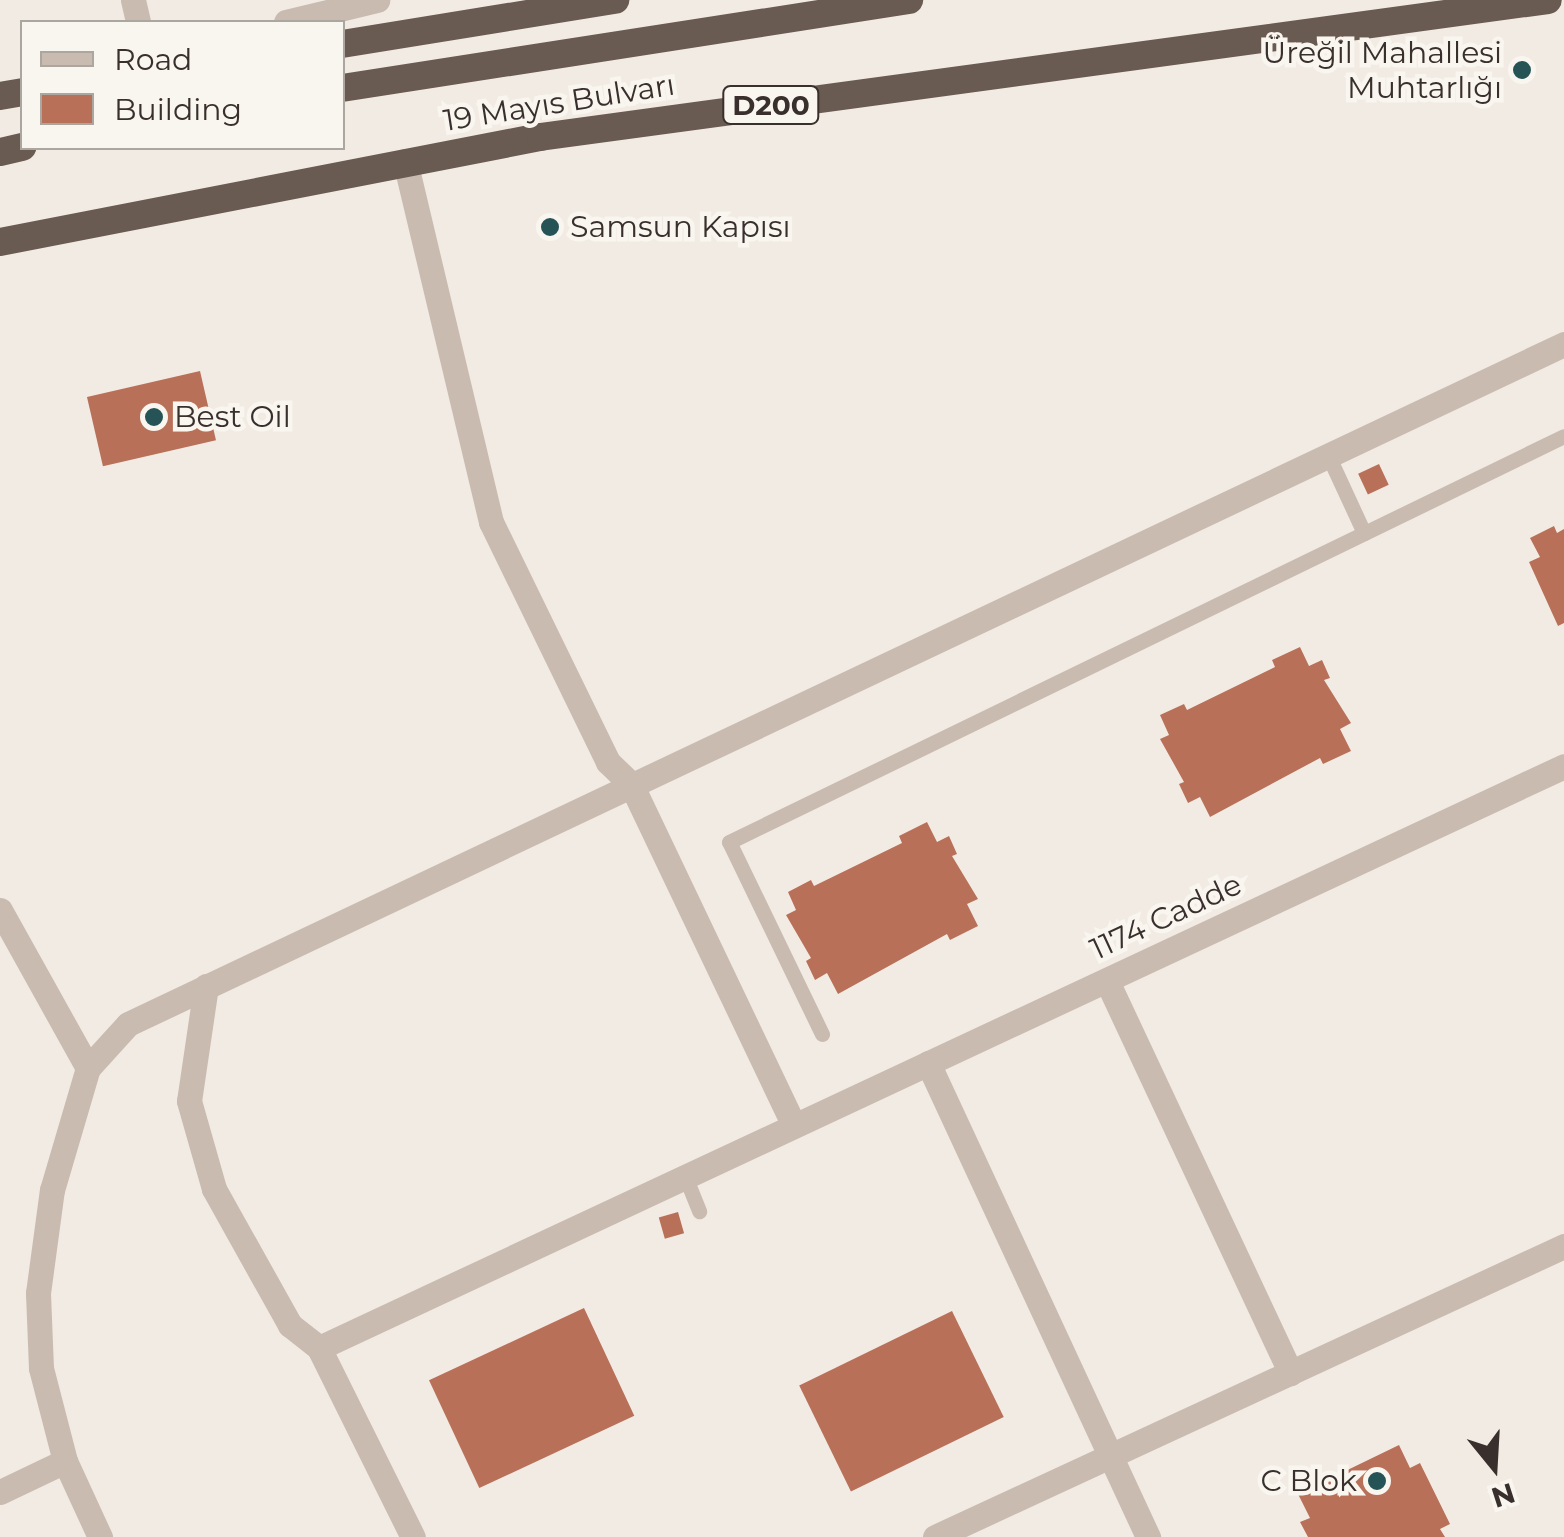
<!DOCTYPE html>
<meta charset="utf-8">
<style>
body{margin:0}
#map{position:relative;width:1564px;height:1537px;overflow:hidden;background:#f2ebe3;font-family:Montserrat,sans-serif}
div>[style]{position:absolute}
.building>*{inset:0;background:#b97059;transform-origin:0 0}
.service>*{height:15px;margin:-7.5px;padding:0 7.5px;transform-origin:7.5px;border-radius:7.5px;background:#c9bbb0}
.minor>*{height:25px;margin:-12.5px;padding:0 12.5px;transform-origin:12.5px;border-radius:12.5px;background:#c9bbb0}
.tertiary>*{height:25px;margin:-12.5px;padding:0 12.5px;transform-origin:12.5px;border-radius:12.5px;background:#c9bbb0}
.trunk>*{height:28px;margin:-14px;padding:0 14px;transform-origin:14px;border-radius:14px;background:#695a52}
.dots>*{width:28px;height:28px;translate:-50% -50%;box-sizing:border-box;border:5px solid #f9f5ef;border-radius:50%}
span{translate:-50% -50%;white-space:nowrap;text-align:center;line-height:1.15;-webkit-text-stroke:9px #f9f5ef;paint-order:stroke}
.shield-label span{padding:2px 8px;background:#f9f5ef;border:2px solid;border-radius:8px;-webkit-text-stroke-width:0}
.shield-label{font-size:28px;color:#39302d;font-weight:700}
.poi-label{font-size:30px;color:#39302d}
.right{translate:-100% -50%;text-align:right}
.left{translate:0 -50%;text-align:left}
.street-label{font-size:30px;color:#39302d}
.legend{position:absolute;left:20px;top:20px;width:325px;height:130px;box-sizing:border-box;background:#f9f5ef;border:2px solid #aca6a1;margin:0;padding:12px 18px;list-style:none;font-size:30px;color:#39302d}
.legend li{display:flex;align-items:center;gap:20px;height:50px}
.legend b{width:50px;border:2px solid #aca6a1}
.north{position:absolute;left:1444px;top:1417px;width:100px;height:100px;-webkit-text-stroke:8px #f9f5ef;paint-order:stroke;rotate:162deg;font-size:28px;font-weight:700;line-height:40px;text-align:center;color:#39302d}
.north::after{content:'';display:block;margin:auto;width:35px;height:45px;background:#39302d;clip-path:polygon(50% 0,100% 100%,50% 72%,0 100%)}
</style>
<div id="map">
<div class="building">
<div style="left:200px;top:371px;width:71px;height:116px;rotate:77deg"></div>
<div style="left:1379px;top:464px;width:23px;height:23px;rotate:65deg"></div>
<div style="clip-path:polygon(1554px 526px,1557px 533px,1564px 529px,1564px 623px,1558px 626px,1529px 562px,1540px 557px,1530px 538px)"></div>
<div style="clip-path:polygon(1300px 647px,1309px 666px,1322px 660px,1330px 678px,1324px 680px,1351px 723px,1340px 729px,1351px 751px,1323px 764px,1320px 758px,1210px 817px,1200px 797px,1188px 803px,1179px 784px,1184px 782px,1160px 739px,1169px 735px,1160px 715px,1184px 704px,1187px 710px,1275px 667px,1272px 660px)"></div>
<div style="clip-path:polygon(927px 822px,937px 842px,949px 836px,957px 854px,952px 856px,978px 899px,967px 904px,978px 926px,950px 940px,947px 934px,838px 994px,827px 973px,815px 980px,806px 961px,811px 958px,786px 915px,796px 910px,788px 892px,811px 880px,814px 886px,902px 843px,899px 836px)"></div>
<div style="left:678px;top:1212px;width:22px;height:20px;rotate:74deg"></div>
<div style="left:584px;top:1308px;width:119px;height:171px;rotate:65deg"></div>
<div style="left:952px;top:1311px;width:118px;height:170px;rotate:64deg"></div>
<div style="clip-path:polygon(1399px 1445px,1410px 1468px,1420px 1463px,1450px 1524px,1440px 1529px,1445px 1537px,1308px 1537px,1300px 1522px,1310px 1518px,1298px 1494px)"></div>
</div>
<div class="service">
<div style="left:1328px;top:455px;width:86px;rotate:65.2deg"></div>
<div style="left:822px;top:1034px;width:213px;rotate:-115.8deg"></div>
<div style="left:729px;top:842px;width:928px;rotate:-25.93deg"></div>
<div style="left:685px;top:1176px;width:38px;rotate:68deg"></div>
</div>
<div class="minor">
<div style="left:133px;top:0;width:23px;rotate:77deg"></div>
<div style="left:286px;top:22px;width:94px;rotate:-13.6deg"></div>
<div style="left:405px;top:161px;width:371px;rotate:76.6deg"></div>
<div style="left:491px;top:522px;width:267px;rotate:64deg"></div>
<div style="left:608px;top:762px;width:32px;rotate:44deg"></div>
<div style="left:631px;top:784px;width:378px;rotate:64.5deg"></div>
<div style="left:1107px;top:981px;width:433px;rotate:64.9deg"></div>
<div style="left:206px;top:986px;width:116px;rotate:98.4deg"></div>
<div style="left:189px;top:1101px;width:91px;rotate:74.1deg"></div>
<div style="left:214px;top:1189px;width:156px;rotate:60.8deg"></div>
<div style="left:290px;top:1325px;width:37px;rotate:38deg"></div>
<div style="left:319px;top:1348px;width:211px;rotate:63.6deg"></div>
<div style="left:928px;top:1063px;width:523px;rotate:65.1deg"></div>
<div style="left:319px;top:1348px;width:1374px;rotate:-25.05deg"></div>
<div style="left:65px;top:1461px;width:84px;rotate:65.3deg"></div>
<div style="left:0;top:1492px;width:72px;rotate:-25.5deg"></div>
<div style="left:65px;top:1461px;width:96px;rotate:-104.5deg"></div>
<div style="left:41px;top:1368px;width:75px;rotate:-92.3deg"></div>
<div style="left:38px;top:1293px;width:104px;rotate:-82.3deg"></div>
<div style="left:52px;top:1190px;width:127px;rotate:-73.6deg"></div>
<div style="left:88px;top:1068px;width:59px;rotate:-47.7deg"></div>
<div style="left:128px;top:1024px;width:1589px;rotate:-25.34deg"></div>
<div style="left:935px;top:1537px;width:693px;rotate:-24.83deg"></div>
</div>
<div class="tertiary">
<div style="left:0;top:910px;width:181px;rotate:60.9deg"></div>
</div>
<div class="trunk">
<div style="left:342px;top:44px;width:277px;rotate:-9.2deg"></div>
<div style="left:342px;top:88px;width:574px;rotate:-8.82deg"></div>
<div style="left:0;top:96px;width:22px;rotate:-10deg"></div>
<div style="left:0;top:152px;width:23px;rotate:-13deg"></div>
<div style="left:0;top:242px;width:550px;rotate:-11deg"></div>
<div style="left:540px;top:137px;width:1017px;rotate:-7.74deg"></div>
</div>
<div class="dots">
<div style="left:1522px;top:70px;background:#265356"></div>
<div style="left:550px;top:227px;background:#265356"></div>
<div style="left:154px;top:417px;background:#265356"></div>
<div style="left:1377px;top:1481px;background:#265356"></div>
</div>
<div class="shield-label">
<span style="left:771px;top:105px">D200</span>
</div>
<div class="poi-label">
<span class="right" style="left:1502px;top:70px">Üreğil Mahallesi<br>Muhtarlığı</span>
<span class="left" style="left:570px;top:227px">Samsun Kapısı</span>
<span class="left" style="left:174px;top:417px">Best Oil</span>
<span class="right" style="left:1357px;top:1481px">C Blok</span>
</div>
<div class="street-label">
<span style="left:559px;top:103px;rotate:-9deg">19 Mayıs Bulvarı</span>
<span style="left:1166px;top:917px;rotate:-25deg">1174 Cadde</span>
</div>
<ul class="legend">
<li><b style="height:12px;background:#c9bbb0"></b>Road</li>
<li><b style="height:28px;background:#b97059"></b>Building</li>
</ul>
<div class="north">N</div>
</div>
